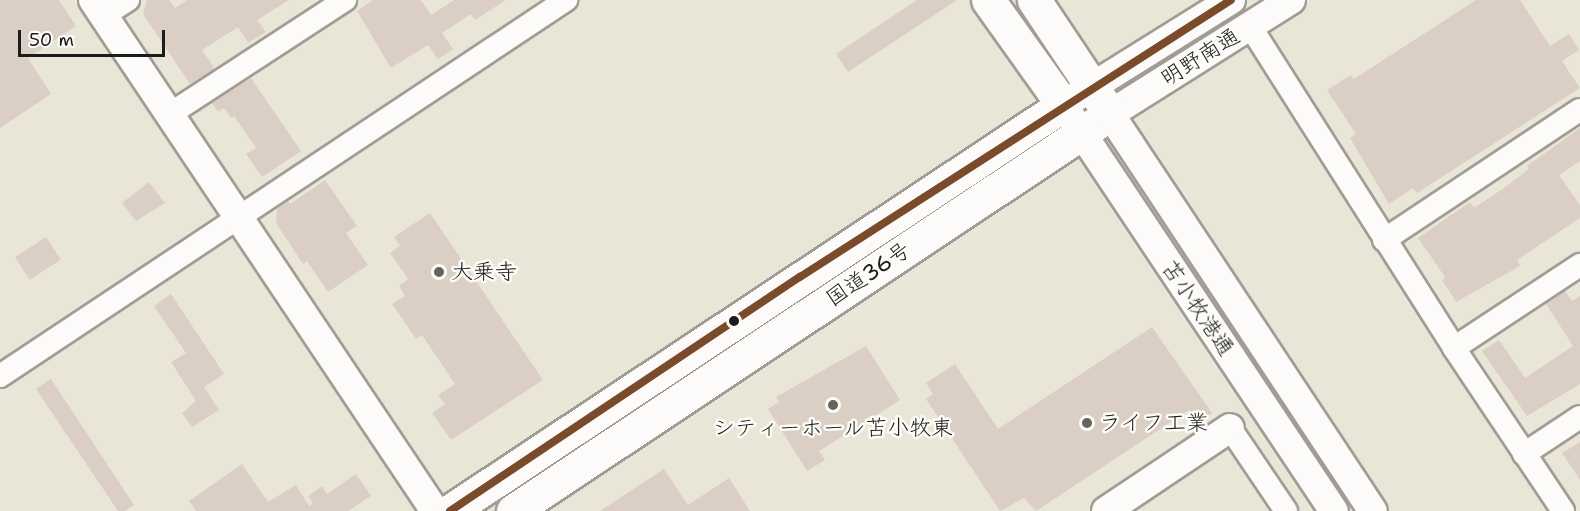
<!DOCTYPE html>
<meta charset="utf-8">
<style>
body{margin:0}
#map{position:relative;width:1580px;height:511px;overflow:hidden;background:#e9e6d8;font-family:"Shantell Sans","Klee One",sans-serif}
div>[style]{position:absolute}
.building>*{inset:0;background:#dbcfc5;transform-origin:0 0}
.roads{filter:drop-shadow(2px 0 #9f9d95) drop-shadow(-2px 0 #9f9d95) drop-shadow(0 2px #9f9d95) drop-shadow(0 -2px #9f9d95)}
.minor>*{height:22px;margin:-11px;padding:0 11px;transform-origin:11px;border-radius:11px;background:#fcfbf9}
.tertiary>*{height:28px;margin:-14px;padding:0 14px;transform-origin:14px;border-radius:14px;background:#fcfbf9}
.trunk>*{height:33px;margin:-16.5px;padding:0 16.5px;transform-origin:16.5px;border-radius:16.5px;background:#fcfbf9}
.bus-1>*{height:8px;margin:-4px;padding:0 4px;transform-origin:4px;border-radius:4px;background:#7a4b2a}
.dots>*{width:16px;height:16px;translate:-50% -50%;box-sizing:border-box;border:3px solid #fdfcf7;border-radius:50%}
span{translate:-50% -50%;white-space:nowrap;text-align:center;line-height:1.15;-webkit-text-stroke:5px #fdfcf7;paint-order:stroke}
.street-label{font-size:22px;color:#1c1c1c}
.poi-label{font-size:22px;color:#1c1c1c}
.left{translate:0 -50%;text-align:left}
.scale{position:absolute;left:18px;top:30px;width:147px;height:27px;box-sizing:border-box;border:3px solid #1c1c1c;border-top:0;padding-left:8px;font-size:18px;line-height:21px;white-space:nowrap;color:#1c1c1c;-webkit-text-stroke:4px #fdfcf7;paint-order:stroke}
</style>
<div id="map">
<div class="building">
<div style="clip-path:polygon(0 0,59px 0,76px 26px,28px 58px,51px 94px,0 128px)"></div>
<div style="clip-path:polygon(147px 0,169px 0,175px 8px,187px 0,289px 0,257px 20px,266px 32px,248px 43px,238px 27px,202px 50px,215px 69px,190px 84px,143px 14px)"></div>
<div style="clip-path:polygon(373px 0,421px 0,431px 15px,454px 0,506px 0,475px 20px,471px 14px,442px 33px,453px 49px,438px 59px,428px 45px,391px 68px,357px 11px)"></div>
<div style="clip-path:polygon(917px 0,957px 0,848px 72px,836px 54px)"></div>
<div style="clip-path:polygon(1476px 0,1520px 0,1550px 46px,1569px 34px,1579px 50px,1562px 61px,1580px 88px,1417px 193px,1413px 188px,1389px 204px,1350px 138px,1356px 134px,1327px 90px,1351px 75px,1354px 79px)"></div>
<div style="clip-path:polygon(251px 78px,301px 151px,262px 177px,246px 154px,256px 148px,234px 116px,231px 118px,224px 108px,218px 112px,212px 103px)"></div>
<div style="clip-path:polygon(1580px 128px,1580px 161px,1559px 175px,1580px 205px,1580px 218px,1517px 260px,1520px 266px,1456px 302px,1442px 280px,1445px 277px,1418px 238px,1470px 202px,1474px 208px,1504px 188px,1529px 169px,1527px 166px)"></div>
<div style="clip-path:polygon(325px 180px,357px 226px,346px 233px,368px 265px,328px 292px,307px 261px,303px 264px,276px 223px,277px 209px,288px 201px,290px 204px)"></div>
<div style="clip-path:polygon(149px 182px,165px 203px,136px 221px,122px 203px)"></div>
<div style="clip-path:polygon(430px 213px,543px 380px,451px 440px,432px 413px,445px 404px,438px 395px,455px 384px,422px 335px,416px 339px,392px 304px,405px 296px,399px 286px,408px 279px,390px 253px,400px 246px,394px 237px)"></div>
<div style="left:46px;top:237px;width:27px;height:37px;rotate:57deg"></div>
<div style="clip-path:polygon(1565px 291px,1572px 301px,1580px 296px,1580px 384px,1527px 416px,1482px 351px,1499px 340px,1525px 378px,1573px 346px,1546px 304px)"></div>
<div style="clip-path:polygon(171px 294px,224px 374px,204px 387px,219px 410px,192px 427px,182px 413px,196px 401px,171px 362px,186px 353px,154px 306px)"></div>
<div style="clip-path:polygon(1152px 327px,1212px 413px,1198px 423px,1189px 410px,1036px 511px,1024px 498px,1000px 511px,926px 399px,933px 394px,926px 383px,955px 364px,998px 429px)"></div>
<div style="clip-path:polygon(866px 346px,900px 400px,819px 451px,825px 460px,807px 471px,768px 409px,779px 402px,776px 397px)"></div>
<div style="clip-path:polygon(51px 379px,134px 505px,125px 511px,118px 511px,36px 389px)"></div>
<div style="clip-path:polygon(1580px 442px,1580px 480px,1562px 453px)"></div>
<div style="clip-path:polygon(242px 464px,268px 502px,296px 485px,309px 506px,313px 503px,308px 496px,322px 486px,327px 494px,356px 474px,371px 496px,348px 511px,196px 511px,189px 501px)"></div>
<div style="clip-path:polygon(664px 469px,688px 505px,729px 478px,750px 511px,600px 511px)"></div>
</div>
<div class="roads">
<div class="minor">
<div style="left:103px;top:16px;width:30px;rotate:-33deg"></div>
<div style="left:1250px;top:26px;width:381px;rotate:57.6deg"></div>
<div style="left:1454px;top:348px;width:196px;rotate:56.2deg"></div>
<div style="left:170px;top:114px;width:209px;rotate:-33.1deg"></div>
<div style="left:1384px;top:240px;width:235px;rotate:-33.6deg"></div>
<div style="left:1454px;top:348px;width:151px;rotate:-33.4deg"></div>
<div style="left:0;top:376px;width:680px;rotate:-33.6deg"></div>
<div style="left:1230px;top:428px;width:100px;rotate:56deg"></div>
<div style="left:1524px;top:454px;width:67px;rotate:-33.5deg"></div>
</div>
<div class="tertiary">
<div style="left:93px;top:0;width:615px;rotate:56.21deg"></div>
<div style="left:1231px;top:0;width:198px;rotate:148deg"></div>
<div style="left:1063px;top:105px;width:488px;rotate:56.3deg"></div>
<div style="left:1291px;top:0;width:214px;rotate:147.8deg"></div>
<div style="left:1110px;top:114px;width:476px;rotate:56.5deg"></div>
<div style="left:1106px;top:511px;width:149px;rotate:-33.8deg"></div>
</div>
<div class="trunk">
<div style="left:450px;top:511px;width:735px;rotate:-33.52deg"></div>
<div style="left:1063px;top:105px;width:129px;rotate:-125.5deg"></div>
<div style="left:513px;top:511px;width:717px;rotate:-33.62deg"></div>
<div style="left:1110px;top:114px;width:137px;rotate:-123.7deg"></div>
</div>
</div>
<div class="bus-1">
<div style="left:450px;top:511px;width:421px;rotate:-33.8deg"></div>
<div style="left:800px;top:277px;width:512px;rotate:-32.73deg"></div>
</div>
<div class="dots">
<div style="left:439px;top:272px;background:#64635e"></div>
<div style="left:734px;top:321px;background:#1c1c1c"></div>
<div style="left:833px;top:405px;background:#64635e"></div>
<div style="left:1087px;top:423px;background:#64635e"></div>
</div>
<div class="street-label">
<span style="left:1200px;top:57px;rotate:-32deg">明野南通</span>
<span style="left:868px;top:274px;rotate:-34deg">国道36号</span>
<span style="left:1198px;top:308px;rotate:56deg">苫小牧港通</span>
</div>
<div class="poi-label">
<span class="left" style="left:451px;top:272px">大乗寺</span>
<span class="left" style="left:1099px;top:423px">ライフ工業</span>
<span style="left:833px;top:428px">シティーホール苫小牧東</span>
</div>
<div class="scale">50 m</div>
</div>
